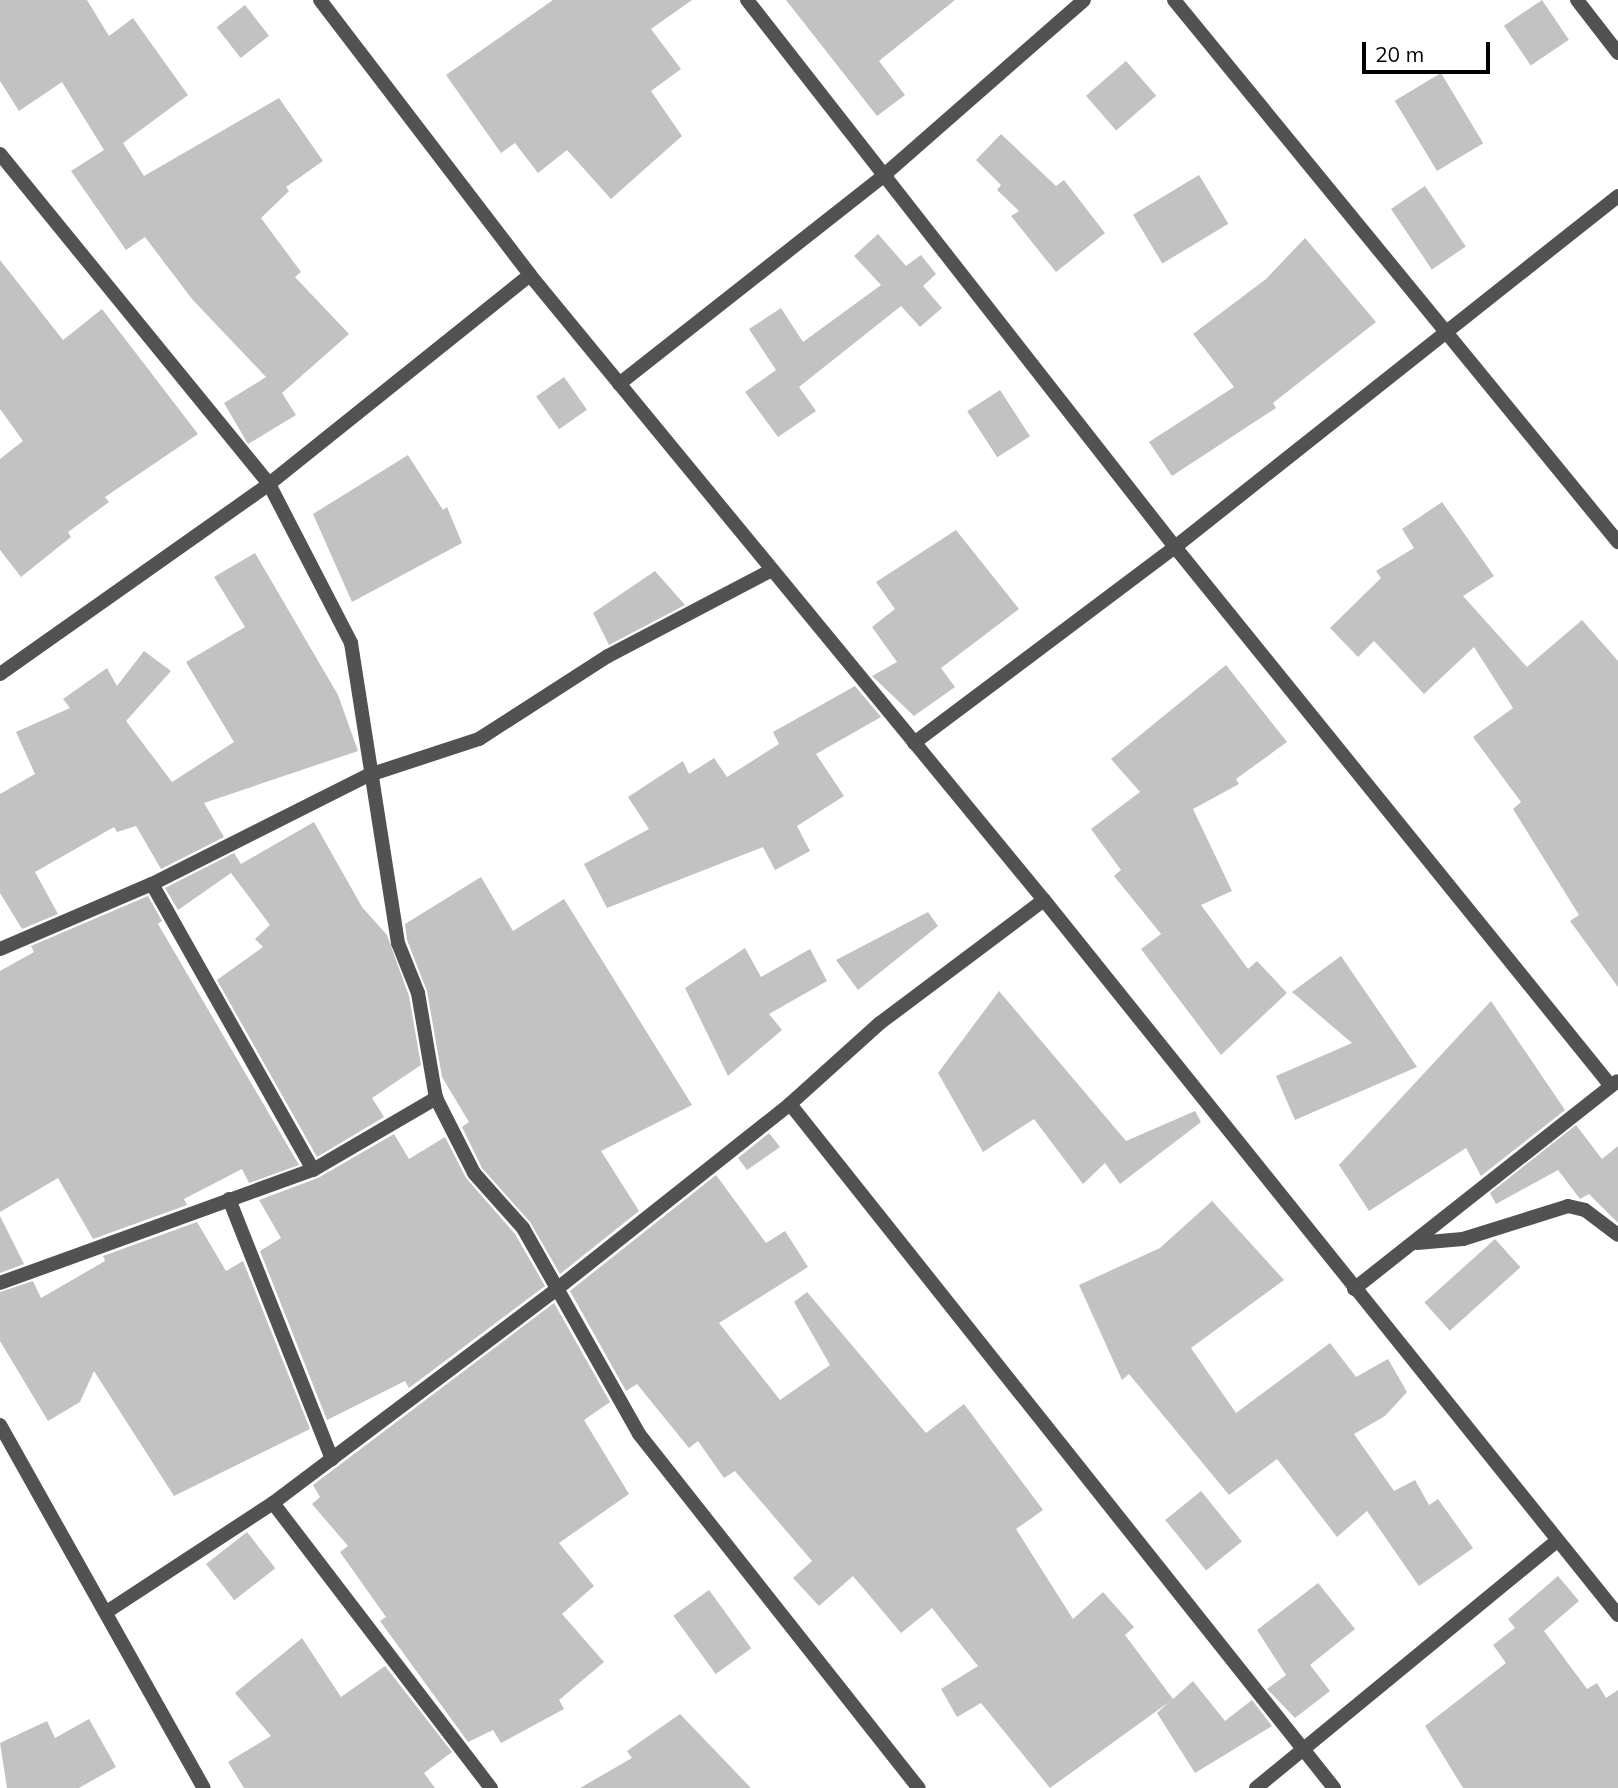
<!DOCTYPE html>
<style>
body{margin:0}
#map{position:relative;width:1618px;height:1788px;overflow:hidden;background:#fff;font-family:Mulish,sans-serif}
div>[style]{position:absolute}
.building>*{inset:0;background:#c2c2c2;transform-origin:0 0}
.street>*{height:14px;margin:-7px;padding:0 7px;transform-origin:7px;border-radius:7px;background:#525252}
span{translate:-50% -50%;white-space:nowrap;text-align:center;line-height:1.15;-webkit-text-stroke:7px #fff;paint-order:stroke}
.scale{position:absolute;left:1362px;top:42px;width:128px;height:32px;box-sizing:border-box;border:4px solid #000;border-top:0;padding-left:9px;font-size:21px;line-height:24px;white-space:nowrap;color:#000;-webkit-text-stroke:5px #fff;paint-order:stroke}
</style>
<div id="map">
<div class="building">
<div style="clip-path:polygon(0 0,87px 0,109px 36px,133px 18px,188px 95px,123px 143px,144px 176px,279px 98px,323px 161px,286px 187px,289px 191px,261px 218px,301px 272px,295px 277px,349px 334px,282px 393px,296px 415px,248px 444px,224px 403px,266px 377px,192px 299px,145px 237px,126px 250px,71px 171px,104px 150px,62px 82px,19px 111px,0 81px)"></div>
<div style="clip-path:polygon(553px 0,692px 0,651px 29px,681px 69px,651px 91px,682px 136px,611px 199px,567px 150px,538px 173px,515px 143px,501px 153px,446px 75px)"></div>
<div style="clip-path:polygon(786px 0,955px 0,879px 61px,905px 95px,877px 116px)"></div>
<div style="left:1542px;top:0;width:48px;height:46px;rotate:56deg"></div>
<div style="left:245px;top:5px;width:39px;height:36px;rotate:52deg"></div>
<div style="left:1126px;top:61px;width:46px;height:53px;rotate:49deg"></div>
<div style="left:1441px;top:73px;width:82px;height:54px;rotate:59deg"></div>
<div style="clip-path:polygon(1001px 134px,1056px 186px,1064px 180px,1105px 233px,1056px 272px,1011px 216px,1019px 211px,997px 190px,1001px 185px,976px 160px)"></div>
<div style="left:1199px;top:175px;width:57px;height:77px;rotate:59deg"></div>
<div style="left:1425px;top:186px;width:73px;height:41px;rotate:56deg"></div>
<div style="clip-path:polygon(878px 234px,906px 266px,921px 255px,936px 274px,923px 286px,942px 308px,920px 327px,901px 306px,799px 387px,816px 411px,778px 437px,745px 392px,776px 370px,749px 329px,781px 308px,803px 342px,881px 285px,854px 256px)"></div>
<div style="clip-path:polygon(1305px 238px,1376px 322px,1273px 403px,1276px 408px,1172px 476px,1149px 442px,1234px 387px,1193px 334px,1266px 279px)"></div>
<div style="clip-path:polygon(0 260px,63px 340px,102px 309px,198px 434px,105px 497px,109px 502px,68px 532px,71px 537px,21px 577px,0 550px,0 459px,23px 441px,0 409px)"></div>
<div style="left:564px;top:377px;width:40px;height:34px;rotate:55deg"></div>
<div style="left:1000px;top:390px;width:55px;height:39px;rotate:57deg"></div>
<div style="clip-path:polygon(408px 455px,443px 510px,447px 507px,462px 543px,352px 602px,313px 514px)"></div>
<div style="clip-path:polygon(1442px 502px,1494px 576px,1463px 596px,1527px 667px,1582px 620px,1618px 661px,1618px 987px,1570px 921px,1579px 915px,1513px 809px,1521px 802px,1473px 737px,1513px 708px,1474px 647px,1424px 694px,1374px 641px,1358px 657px,1330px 628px,1381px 578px,1376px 571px,1414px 548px,1402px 529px)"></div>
<div style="clip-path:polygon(956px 530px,1019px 609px,941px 668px,955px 687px,914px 716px,872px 676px,897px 662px,872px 627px,895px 609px,876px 582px)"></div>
<div style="clip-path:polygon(255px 553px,338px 695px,358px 751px,204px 803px,224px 837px,161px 869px,136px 826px,117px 832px,114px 827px,35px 872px,58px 914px,22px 929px,0 893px,0 794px,35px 774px,16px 732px,70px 708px,63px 699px,107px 668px,117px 686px,144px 651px,171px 671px,126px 721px,172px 782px,234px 742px,186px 662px,245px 627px,214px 577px)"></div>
<div style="clip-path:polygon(655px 571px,685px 605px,609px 645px,593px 613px)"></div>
<div style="clip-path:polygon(1226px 665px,1287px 742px,1236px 779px,1239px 784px,1193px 809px,1232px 891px,1201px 905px,1248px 969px,1257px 961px,1287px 993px,1221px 1055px,1141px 949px,1161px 934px,1114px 876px,1121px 870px,1091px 829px,1140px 792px,1111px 759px)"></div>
<div style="clip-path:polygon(855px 686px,881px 717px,816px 754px,844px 796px,797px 826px,810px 851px,775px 870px,763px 847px,607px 908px,584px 864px,649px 829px,628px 797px,683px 761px,689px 774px,714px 758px,727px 777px,779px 744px,773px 732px)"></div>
<div style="clip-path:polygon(314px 822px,362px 907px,387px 935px,409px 996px,421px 1065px,372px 1098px,384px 1117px,317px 1157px,217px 980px,263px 947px,255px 939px,270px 925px,231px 873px,178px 910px,165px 888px,234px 853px,241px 864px)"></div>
<div style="clip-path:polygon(481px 877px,513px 931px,564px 899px,692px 1105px,601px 1151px,639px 1211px,560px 1274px,530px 1222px,482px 1168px,462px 1127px,469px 1122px,442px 1077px,427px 991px,407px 940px,405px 924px)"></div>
<div style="clip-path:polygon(148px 896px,162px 921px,158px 924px,299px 1165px,249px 1183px,242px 1169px,184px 1199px,187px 1205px,93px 1239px,58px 1178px,0 1212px,0 971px,34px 952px,31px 946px)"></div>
<div style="clip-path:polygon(928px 912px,938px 926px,858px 990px,836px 960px)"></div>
<div style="clip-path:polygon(745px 948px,761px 977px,810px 949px,827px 981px,769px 1014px,782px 1030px,728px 1076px,685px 988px)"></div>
<div style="clip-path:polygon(1341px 956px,1417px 1067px,1295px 1120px,1276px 1076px,1352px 1043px,1292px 992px)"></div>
<div style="clip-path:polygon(999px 991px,1126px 1141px,1195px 1111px,1201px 1122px,1120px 1184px,1105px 1163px,1083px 1184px,1034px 1119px,983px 1152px,938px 1073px)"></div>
<div style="clip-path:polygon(1491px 1001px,1565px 1110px,1481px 1176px,1466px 1148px,1369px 1211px,1339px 1165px)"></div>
<div style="clip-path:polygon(1576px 1125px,1602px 1159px,1618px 1146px,1618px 1223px,1589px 1194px,1580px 1199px,1558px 1170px,1496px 1204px,1490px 1193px)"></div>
<div style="clip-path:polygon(769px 1133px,780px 1147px,747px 1170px,738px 1158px)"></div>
<div style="clip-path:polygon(394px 1134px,409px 1159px,445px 1137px,466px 1178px,515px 1234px,545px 1286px,409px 1388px,405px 1381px,327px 1420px,260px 1251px,281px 1238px,259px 1200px,318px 1178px)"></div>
<div style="clip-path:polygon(716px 1175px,766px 1243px,785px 1231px,808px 1267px,719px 1323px,780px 1400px,830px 1365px,794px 1302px,807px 1292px,926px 1433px,964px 1404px,1043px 1510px,1016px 1529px,1073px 1619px,1103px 1592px,1134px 1627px,1125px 1635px,1173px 1699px,1193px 1681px,1225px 1721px,1252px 1700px,1272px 1726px,1195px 1773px,1157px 1713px,1169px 1702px,1050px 1788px,981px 1703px,957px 1717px,941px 1689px,978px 1666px,932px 1608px,901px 1633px,853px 1576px,819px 1606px,793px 1578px,812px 1561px,735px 1471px,724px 1478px,698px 1441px,689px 1448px,637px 1384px,626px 1391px,570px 1291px)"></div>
<div style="clip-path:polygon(1212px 1201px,1284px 1280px,1191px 1348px,1236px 1413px,1330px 1343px,1356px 1377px,1388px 1359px,1407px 1392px,1385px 1416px,1354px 1434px,1394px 1491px,1415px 1480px,1429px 1505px,1438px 1499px,1473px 1548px,1419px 1586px,1367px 1511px,1337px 1537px,1277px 1459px,1229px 1495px,1129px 1374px,1122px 1380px,1079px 1285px,1160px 1248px)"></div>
<div style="clip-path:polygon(0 1216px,24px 1264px,0 1273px)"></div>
<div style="clip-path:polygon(197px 1222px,226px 1271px,243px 1261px,310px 1429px,174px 1496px,94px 1371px,80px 1402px,48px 1421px,0 1341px,0 1292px,33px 1281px,41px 1298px,105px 1261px,103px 1256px)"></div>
<div style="left:1495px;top:1239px;width:38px;height:95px;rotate:48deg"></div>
<div style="clip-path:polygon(554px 1303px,610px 1402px,584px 1420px,629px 1494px,559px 1543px,594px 1586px,562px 1614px,604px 1662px,559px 1700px,564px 1709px,501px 1743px,493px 1730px,468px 1742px,380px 1621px,386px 1617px,340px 1552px,348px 1546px,312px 1504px,320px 1497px,313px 1485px)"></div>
<div style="left:1201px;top:1491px;width:65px;height:46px;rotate:51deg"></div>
<div style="left:247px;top:1532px;width:46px;height:52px;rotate:52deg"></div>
<div style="clip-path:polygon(1558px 1576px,1579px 1601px,1544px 1631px,1587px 1689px,1597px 1683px,1606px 1698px,1618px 1690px,1618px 1788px,1463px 1788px,1425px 1726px,1506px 1663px,1493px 1645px,1515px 1628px,1508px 1619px)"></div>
<div style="clip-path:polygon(1318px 1583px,1355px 1629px,1310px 1665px,1330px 1691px,1295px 1718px,1267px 1689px,1286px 1675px,1257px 1630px)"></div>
<div style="left:709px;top:1590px;width:72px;height:44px;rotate:54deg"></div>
<div style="clip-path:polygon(302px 1638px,341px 1697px,385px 1666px,452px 1752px,424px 1773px,435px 1788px,244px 1788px,228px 1762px,271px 1736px,235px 1693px)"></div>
<div style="clip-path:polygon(680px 1714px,751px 1788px,580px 1788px,632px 1758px,627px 1751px)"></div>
<div style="clip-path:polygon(89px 1719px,116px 1767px,79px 1788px,7px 1788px,0 1743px,47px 1721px,55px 1738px)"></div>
</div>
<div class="street">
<div style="left:320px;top:0;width:346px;rotate:52.6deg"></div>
<div style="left:530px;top:275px;width:809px;rotate:50.57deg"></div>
<div style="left:747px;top:0;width:695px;rotate:51.96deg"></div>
<div style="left:1175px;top:547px;width:693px;rotate:51.03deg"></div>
<div style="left:1174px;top:0;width:701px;rotate:50.68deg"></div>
<div style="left:1577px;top:0;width:67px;rotate:52.3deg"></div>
<div style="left:0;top:154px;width:426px;rotate:50.8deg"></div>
<div style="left:269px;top:484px;width:179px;rotate:62.7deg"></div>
<div style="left:351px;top:643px;width:304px;rotate:81.1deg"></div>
<div style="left:398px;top:943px;width:54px;rotate:68.2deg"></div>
<div style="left:418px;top:993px;width:107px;rotate:80.3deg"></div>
<div style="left:619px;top:384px;width:336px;rotate:-38.2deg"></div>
<div style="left:883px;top:176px;width:267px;rotate:-41.2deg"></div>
<div style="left:0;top:674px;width:329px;rotate:-35.2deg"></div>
<div style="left:269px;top:484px;width:334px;rotate:-38.7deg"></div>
<div style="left:914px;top:743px;width:326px;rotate:-36.9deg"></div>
<div style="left:1175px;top:547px;width:565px;rotate:-38.39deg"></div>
<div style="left:152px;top:884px;width:328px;rotate:60.6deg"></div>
<div style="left:0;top:949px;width:165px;rotate:-23.2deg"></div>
<div style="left:152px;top:884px;width:243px;rotate:-26.7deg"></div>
<div style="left:369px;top:775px;width:116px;rotate:-18.1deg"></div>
<div style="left:479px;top:739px;width:153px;rotate:-32.8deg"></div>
<div style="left:608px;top:656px;width:185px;rotate:-27.7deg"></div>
<div style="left:790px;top:1104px;width:874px;rotate:51.5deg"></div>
<div style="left:229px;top:1199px;width:280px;rotate:68.4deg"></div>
<div style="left:1417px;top:1243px;width:46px;rotate:-5deg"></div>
<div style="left:1463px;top:1239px;width:110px;rotate:-17.4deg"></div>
<div style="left:1568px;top:1206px;width:17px;rotate:13deg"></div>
<div style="left:1585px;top:1210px;width:41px;rotate:37.1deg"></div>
<div style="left:0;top:1283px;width:333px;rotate:-19.9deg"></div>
<div style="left:313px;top:1170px;width:143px;rotate:-30.3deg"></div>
<div style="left:436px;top:1098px;width:84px;rotate:63.1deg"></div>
<div style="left:474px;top:1173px;width:74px;rotate:48.3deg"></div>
<div style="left:523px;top:1228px;width:236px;rotate:60.6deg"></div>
<div style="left:639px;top:1434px;width:451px;rotate:51.7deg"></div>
<div style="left:1354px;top:1289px;width:335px;rotate:-38.3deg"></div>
<div style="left:0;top:1425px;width:416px;rotate:60.7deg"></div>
<div style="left:273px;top:1503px;width:359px;rotate:52.6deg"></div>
<div style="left:108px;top:1611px;width:197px;rotate:-33.2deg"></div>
<div style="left:273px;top:1503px;width:351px;rotate:-37deg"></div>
<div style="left:553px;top:1292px;width:303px;rotate:-38.4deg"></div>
<div style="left:790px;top:1104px;width:121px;rotate:-42deg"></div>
<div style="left:880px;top:1023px;width:205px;rotate:-36.9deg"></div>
<div style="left:1044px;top:900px;width:917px;rotate:51.24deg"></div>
<div style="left:1256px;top:1788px;width:388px;rotate:-39.4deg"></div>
</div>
<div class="scale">20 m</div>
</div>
